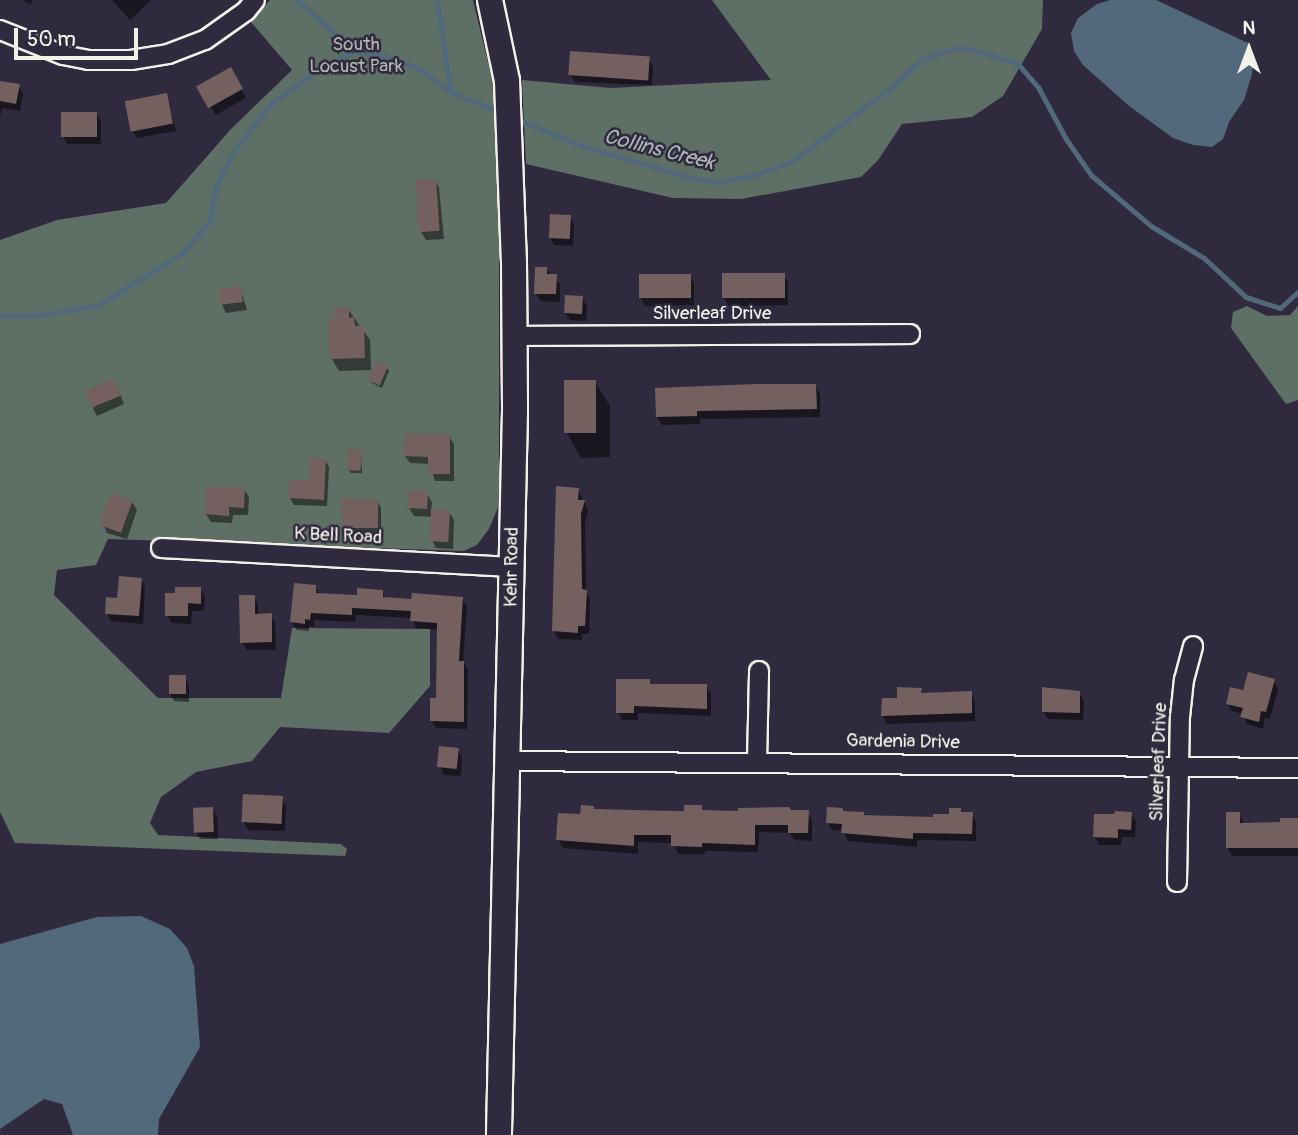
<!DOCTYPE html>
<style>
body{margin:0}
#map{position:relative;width:1298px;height:1135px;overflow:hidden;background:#2f2a3d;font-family:Pangolin,sans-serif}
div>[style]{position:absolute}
.green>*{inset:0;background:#5e6f66}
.water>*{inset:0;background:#52697c}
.shadow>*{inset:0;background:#0007;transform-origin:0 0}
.stream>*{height:5px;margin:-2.5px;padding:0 2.5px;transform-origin:2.5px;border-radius:2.5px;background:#52697c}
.building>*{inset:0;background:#73605f;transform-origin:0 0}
.roads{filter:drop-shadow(2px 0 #f4f1e8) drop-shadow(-2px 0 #f4f1e8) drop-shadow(0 2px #f4f1e8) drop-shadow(0 -2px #f4f1e8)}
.street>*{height:18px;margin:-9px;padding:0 9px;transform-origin:9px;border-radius:9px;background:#2f2a3d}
.secondary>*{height:24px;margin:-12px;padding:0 12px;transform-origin:12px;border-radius:12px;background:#2f2a3d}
span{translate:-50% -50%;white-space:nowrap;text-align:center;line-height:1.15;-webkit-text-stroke:5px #2f2a3d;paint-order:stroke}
.park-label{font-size:19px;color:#b0b6ae}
.street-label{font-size:19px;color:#f4f1e8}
.water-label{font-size:21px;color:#abb4b7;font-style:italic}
.north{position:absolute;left:1214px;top:14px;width:70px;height:70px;-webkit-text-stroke:5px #2f2a3d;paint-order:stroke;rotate:0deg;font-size:19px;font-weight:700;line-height:28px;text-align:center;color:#f4f1e8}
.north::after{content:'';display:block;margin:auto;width:24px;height:32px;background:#f4f1e8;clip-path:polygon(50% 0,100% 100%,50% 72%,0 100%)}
.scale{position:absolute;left:14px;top:28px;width:124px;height:32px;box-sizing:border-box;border:4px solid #f4f1e8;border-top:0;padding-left:9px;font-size:21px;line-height:24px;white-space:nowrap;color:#f4f1e8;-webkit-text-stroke:5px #2f2a3d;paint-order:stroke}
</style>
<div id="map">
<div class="green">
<div style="clip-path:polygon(270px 0,473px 0,495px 91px,499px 187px,499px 505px,489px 529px,477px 545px,464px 551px,108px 539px,96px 565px,57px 570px,54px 595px,158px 698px,281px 698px,292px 628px,430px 629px,430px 686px,389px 733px,280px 727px,252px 761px,196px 772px,161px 797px,150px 823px,158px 835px,341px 844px,347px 849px,345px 856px,15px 843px,0 812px,0 240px,57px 220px,166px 203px,231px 129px,292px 70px,251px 22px)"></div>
<div style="clip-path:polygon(712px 0,1043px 0,1042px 29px,1003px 96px,972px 117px,902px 124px,879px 159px,861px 177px,741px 199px,673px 198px,526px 164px,522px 80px,611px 88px,771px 80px)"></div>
<div style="clip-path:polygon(1247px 306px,1267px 316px,1290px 315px,1298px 306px,1298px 400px,1286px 404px,1231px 328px,1233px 312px)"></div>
</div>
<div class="water">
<div style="clip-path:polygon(1110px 0,1156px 0,1250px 44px,1254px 58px,1252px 74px,1244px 100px,1229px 122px,1223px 139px,1212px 147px,1193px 145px,1173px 138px,1129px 106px,1083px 65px,1074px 51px,1071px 33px,1078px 18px,1097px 4px)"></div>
<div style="clip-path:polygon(141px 916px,170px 929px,187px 948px,194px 966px,200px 1047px,159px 1119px,158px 1135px,73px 1135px,62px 1104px,44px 1099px,0 1129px,0 944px,97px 917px)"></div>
</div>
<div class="shadow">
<div style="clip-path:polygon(23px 0,33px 0,30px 5px)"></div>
<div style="clip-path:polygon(112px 0,151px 0,130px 20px)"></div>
<div style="clip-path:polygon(649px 59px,653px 67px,652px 85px,575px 82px,570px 75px)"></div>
<div style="left:230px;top:70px;width:32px;height:35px;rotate:60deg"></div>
<div style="clip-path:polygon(0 82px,19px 86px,23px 94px,20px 111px,2px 108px,0 117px)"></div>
<div style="clip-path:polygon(166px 95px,176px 131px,137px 138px,132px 130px)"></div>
<div style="clip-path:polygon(96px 113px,101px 121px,101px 144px,67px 144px,63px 136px)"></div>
<div style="clip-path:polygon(435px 180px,439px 188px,444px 239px,426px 240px,421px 232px)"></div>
<div style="clip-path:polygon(570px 217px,574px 225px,573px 246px,554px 245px,550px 237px)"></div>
<div style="clip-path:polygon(546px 269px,560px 284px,560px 302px,540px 301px,536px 293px)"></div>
<div style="clip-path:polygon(784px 275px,788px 283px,788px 305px,729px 306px,724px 298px)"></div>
<div style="clip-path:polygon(690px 276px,694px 284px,694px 305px,645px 306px,641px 298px)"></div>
<div style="clip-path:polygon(240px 287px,247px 310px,226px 313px,222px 305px)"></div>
<div style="clip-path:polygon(582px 298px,587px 306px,586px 321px,570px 320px,565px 313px)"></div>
<div style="clip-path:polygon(348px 309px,370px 340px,371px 370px,339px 371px,332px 359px,337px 320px)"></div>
<div style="clip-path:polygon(387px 368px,389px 371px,382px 388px,372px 383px,370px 380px)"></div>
<div style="clip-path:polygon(595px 382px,610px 406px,610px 457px,581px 458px,567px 433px)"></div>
<div style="clip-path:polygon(815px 385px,820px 393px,820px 417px,700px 419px,700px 424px,662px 425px,657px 417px)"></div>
<div style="clip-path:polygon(118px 389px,124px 404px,97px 416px,93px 408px)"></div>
<div style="clip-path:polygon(449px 436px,454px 444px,454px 481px,435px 481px,430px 464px,410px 463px,405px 456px)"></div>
<div style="clip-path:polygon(361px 452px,362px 473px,351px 473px,349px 470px)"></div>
<div style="clip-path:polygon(325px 460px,329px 467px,327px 506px,294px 505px,290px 498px,311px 482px)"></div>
<div style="clip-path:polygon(244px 489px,249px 497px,248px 515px,233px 515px,232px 523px,211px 522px,206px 514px)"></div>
<div style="clip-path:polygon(578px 490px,588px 510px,585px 523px,586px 591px,590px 599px,589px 634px,582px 634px,582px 640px,558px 639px,554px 631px)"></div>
<div style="clip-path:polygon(427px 494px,432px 502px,431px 511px,449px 512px,454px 520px,453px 549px,436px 548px,432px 540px,432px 517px,414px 516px,409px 508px)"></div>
<div style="clip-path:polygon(377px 500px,381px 508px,381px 536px,348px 536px,343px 528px)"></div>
<div style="clip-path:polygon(132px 502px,137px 510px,127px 539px,107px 533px,103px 525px)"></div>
<div style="clip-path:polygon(141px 579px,145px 587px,143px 624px,111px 621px,107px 614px)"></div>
<div style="clip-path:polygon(315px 587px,320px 595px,359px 597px,382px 592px,386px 599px,462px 599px,467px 606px,463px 662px,468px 670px,467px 729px,436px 728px,432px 721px,438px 700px,439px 630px,416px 628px,412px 618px,356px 615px,355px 622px,314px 620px,314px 627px,309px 626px,309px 631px,297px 630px,292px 622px)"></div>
<div style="clip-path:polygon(200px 589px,205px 597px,204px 611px,192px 611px,191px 624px,171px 623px,167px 615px,177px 595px)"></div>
<div style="clip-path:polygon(254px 597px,258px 605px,258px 615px,271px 615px,275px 623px,276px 650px,247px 650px,242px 642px)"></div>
<div style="clip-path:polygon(185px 677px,189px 685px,189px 702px,174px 701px,170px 693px)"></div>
<div style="clip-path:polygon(649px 681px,652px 686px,706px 686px,711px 694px,711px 716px,638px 713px,638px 720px,622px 720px,618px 712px)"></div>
<div style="clip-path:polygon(1274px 681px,1278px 689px,1270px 719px,1265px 718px,1263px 729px,1247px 724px,1243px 714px,1232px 711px,1228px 704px,1244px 692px)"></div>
<div style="clip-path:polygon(1044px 689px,1079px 693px,1084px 701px,1083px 720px,1048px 719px,1043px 711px)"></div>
<div style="clip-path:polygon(920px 690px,923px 695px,971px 693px,975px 701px,975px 721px,887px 724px,883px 716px,898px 700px)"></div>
<div style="clip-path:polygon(458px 750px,462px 757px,461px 776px,444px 775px,440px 767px)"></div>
<div style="clip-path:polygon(281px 798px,286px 806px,285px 831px,248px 830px,244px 822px)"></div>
<div style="clip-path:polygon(701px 807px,704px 812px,807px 812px,812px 820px,812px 841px,794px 840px,790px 833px,759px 832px,758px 852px,705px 851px,705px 854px,678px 854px,673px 843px,638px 842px,638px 854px,563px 848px,558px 840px,582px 816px,595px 811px,686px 812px)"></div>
<div style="clip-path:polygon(212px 809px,217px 817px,218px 839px,200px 839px,196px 831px)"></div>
<div style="clip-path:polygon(960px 810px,963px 814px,972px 814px,976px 822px,976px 841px,917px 840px,917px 847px,848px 841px,843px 831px,832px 830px,828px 823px,844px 813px,935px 819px,950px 816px)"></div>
<div style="clip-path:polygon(1131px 813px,1136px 821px,1135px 837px,1122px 837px,1121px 845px,1099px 845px,1095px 837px)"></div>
<div style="clip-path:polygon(1239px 813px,1244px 824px,1281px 824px,1297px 820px,1298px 814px,1298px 856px,1232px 856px,1228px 848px)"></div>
</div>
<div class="stream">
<div style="left:297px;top:0;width:76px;rotate:41.8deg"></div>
<div style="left:437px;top:0;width:91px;rotate:81.8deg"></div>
<div style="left:515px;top:119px;width:72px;rotate:21.9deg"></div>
<div style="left:582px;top:146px;width:118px;rotate:16.3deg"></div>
<div style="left:695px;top:179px;width:23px;rotate:7deg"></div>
<div style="left:718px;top:182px;width:39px;rotate:-10deg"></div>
<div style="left:756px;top:175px;width:39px;rotate:-21deg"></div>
<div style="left:792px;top:161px;width:126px;rotate:-36.6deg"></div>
<div style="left:893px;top:86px;width:40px;rotate:-43deg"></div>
<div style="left:922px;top:59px;width:36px;rotate:-18deg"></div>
<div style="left:956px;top:48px;width:13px;rotate:4deg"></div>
<div style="left:969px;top:49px;width:50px;rotate:16.3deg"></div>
<div style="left:1017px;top:63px;width:32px;rotate:49deg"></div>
<div style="left:1038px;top:87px;width:59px;rotate:61.7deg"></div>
<div style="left:1066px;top:139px;width:44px;rotate:55.2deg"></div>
<div style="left:1091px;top:175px;width:79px;rotate:40.4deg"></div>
<div style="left:1151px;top:226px;width:62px;rotate:31.1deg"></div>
<div style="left:1204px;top:258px;width:57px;rotate:42.9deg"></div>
<div style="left:1246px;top:297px;width:36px;rotate:18deg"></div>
<div style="left:1280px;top:308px;width:24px;rotate:-42deg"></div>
<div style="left:0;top:315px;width:42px"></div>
<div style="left:42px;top:315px;width:58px;rotate:-10deg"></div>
<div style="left:99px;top:305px;width:98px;rotate:-32.1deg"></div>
<div style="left:182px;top:253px;width:41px;rotate:-48.9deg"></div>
<div style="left:209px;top:222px;width:38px;rotate:-79deg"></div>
<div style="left:216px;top:185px;width:38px;rotate:-62deg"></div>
<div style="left:234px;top:151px;width:58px;rotate:-52deg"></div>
<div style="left:270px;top:105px;width:56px;rotate:-36.3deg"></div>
<div style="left:315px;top:72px;width:44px;rotate:-28.3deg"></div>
<div style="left:354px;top:51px;width:33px;rotate:9deg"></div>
<div style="left:387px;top:56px;width:32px;rotate:22deg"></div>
<div style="left:417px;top:68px;width:42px;rotate:35.2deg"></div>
<div style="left:451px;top:92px;width:55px;rotate:22.4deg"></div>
</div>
<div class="building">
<div style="left:570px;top:51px;width:80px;height:24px;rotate:4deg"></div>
<div style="left:231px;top:67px;width:25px;height:40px;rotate:61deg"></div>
<div style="clip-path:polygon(0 81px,20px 84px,16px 104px,0 101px)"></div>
<div style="left:167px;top:93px;width:31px;height:43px;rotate:79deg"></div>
<div style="left:61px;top:112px;width:36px;height:25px"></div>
<div style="left:436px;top:179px;width:52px;height:21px;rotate:86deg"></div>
<div style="left:550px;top:214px;width:21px;height:24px;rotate:3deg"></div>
<div style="clip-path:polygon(535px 267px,547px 267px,547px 274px,557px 274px,556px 294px,534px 294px)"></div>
<div style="left:785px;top:273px;width:25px;height:63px;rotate:90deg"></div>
<div style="left:691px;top:274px;width:24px;height:52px;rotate:90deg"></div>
<div style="left:241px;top:286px;width:16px;height:23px;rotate:83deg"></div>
<div style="left:565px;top:295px;width:18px;height:18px;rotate:3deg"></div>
<div style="clip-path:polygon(349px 307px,349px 318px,354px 317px,355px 326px,364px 325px,365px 358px,330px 359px,328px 319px,335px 318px,334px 308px)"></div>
<div style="left:376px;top:361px;width:13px;height:21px;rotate:23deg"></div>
<div style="left:114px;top:379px;width:18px;height:32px;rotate:68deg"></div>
<div style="left:564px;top:380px;width:32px;height:53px"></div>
<div style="clip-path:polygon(756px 384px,816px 384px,817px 409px,697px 411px,697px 416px,656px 417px,655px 388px)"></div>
<div style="clip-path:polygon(405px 433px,450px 435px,450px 474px,428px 474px,428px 457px,403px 456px)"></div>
<div style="left:348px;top:449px;width:14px;height:21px;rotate:4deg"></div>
<div style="clip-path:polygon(310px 458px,326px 458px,324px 500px,289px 498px,289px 480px,309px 480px)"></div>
<div style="clip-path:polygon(206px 486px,245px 488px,244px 508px,229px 507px,229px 516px,204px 514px)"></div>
<div style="clip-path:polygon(556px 486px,579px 488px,578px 500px,585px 500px,581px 514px,582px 589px,587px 590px,585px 626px,578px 626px,578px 633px,552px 631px)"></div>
<div style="left:408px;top:491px;width:20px;height:17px;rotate:3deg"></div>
<div style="left:111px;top:493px;width:23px;height:34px;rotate:20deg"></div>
<div style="left:342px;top:499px;width:36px;height:29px"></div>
<div style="left:431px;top:509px;width:19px;height:32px;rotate:3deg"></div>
<div style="clip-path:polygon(119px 576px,142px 578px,139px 616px,105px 614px,106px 597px,117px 598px)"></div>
<div style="clip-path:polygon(294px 583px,316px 585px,316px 593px,357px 595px,357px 588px,383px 590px,383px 597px,411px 599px,412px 593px,463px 597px,459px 661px,464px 661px,464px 722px,430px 721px,430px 698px,436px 698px,437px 623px,410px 621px,411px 611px,352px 608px,352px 615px,311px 613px,310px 620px,305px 619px,305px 624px,290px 622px)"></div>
<div style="clip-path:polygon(175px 587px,201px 587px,201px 604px,188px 603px,188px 616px,165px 616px,165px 593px,175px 593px)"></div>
<div style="clip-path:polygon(239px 595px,255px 595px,255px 614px,272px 613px,272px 642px,240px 643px)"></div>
<div style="clip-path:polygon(1248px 672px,1275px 679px,1266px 712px,1261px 711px,1259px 722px,1240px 717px,1243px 708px,1226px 704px,1230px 687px,1243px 690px)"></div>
<div style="left:169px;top:675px;width:17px;height:19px"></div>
<div style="clip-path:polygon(616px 679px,650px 679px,650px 684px,707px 684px,707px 709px,634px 706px,634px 713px,616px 713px)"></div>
<div style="clip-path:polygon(897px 687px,922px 688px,921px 693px,972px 691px,972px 713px,881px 716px,882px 698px,897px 698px)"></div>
<div style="clip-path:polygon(1042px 687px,1080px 691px,1080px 713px,1042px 712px)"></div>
<div style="left:439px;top:746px;width:20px;height:21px;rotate:6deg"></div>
<div style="left:243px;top:794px;width:40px;height:28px;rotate:3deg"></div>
<div style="clip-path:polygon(581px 805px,594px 806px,594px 809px,672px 811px,684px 811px,684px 805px,702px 805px,702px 810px,738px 811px,738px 808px,789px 807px,791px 810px,809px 810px,808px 833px,788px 833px,788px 825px,755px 825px,755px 845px,702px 843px,702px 847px,671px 846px,671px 835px,634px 835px,634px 846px,556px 840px,558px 813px,580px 814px)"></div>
<div style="left:213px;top:807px;width:25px;height:20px;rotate:88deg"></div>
<div style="clip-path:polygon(827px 807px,843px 808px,843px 811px,864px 812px,864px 815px,933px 817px,933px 814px,949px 814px,949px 808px,961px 808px,961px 812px,973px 812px,972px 834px,913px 833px,913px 839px,841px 833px,842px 824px,826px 823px)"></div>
<div style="clip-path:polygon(1115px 811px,1132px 812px,1131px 830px,1118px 829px,1118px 838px,1093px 837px,1094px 814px,1114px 814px)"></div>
<div style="clip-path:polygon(1226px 812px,1240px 812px,1240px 823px,1280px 822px,1280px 818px,1298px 818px,1298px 848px,1226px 848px)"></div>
</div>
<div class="roads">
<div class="street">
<div style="left:0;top:30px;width:68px;rotate:21.6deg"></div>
<div style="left:63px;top:55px;width:25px;rotate:11deg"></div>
<div style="left:88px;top:60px;width:43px"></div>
<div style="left:131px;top:60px;width:37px;rotate:-9deg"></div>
<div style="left:168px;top:54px;width:40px;rotate:-21deg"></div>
<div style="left:205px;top:40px;width:50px;rotate:-35.3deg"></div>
<div style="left:246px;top:11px;width:14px;rotate:-51deg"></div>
<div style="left:515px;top:336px;width:395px;rotate:-0.3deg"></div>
<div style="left:161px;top:548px;width:351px;rotate:3.1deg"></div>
<div style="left:507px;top:761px;width:791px;rotate:0.51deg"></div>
<div style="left:757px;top:762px;width:91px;rotate:-88.7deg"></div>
<div style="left:1177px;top:882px;width:165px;rotate:-89deg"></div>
<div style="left:1180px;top:717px;width:37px;rotate:-84deg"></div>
<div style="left:1184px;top:680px;width:35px;rotate:-75deg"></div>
</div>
<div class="secondary">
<div style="left:490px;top:0;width:83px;rotate:78.1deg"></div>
<div style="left:507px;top:81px;width:181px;rotate:87.8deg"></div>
<div style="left:514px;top:262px;width:149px;rotate:89.6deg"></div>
<div style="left:515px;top:411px;width:724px;rotate:91.27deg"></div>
</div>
</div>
<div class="park-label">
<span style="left:356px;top:56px">South<br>Locust Park</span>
</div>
<div class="street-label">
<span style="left:712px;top:314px">Silverleaf Drive</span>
<span style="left:338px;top:536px;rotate:3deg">K Bell Road</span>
<span style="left:512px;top:567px;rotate:-89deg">Kehr Road</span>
<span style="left:903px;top:742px;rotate:1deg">Gardenia Drive</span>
<span style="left:1159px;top:762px;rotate:-88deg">Silverleaf Drive</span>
</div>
<div class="water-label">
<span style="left:659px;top:150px;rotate:14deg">Collins Creek</span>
</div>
<div class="north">N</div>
<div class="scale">50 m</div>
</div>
